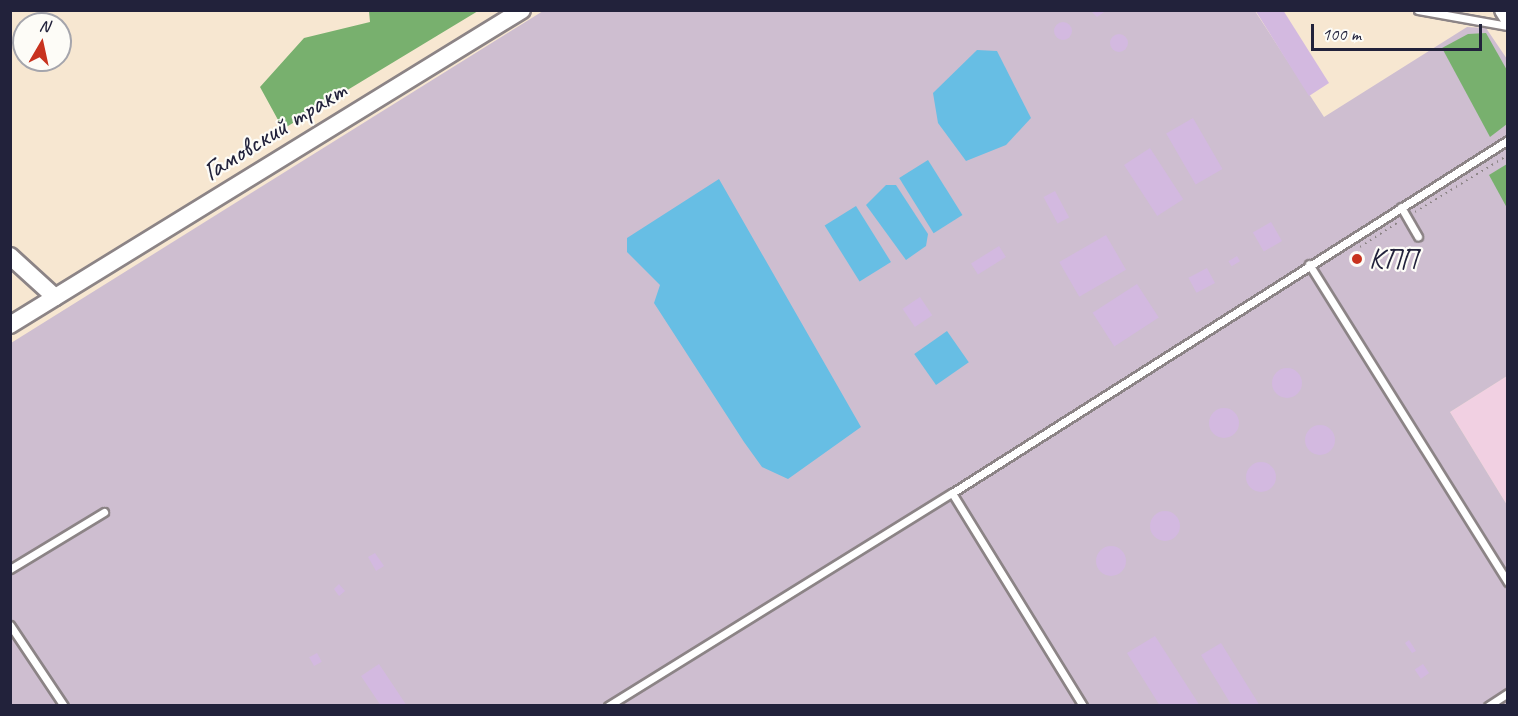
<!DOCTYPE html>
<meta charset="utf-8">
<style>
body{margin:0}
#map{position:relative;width:1518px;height:716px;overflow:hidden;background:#f7e7d1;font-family:Caveat,sans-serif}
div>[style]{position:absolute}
.built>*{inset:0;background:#f1d0e2}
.industrial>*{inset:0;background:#cebed0}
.forest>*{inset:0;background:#78b06e}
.water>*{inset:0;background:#67bee4;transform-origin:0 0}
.building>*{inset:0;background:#d3b9e0;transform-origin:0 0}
.round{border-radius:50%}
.path>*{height:2px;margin-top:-1px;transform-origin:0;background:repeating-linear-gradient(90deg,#8c8486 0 1.5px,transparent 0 6px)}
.roads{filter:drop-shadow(2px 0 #8c8486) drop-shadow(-2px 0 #8c8486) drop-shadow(0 2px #8c8486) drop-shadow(0 -2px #8c8486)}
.service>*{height:7px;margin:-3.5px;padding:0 3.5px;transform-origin:3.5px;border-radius:3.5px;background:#fff}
.tertiary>*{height:16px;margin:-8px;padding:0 8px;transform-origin:8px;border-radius:8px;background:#fff}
.dots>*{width:16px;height:16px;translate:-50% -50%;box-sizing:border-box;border:3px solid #fdfcf7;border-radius:50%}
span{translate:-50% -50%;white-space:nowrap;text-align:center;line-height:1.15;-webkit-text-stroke:4.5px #fdfcf7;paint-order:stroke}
.street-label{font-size:28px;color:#22223b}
.poi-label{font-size:28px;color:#22223b}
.left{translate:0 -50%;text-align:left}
.frame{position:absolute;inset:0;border:12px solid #22223b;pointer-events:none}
.north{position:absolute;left:12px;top:12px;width:60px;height:60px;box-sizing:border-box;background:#fdfcf7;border:2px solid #a5a5ac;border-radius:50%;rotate:9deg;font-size:16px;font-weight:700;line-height:24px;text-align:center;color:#22223b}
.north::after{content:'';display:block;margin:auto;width:21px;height:27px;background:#c8321e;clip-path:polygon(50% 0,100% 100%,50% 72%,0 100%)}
.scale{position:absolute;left:1311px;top:24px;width:171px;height:27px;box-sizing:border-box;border:3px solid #22223b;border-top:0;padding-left:8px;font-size:18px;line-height:21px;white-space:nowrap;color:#22223b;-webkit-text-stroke:4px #fdfcf7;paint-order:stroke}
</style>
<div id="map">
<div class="built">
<div style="clip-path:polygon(1507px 376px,1507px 505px,1450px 412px)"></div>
</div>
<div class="industrial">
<div style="clip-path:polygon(543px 11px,1255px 11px,1324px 117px,1467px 27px,1486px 28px,1507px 59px,1507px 376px,1450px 412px,1507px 505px,1507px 705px,11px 706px,11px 343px)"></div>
</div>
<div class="forest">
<div style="clip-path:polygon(369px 11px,478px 11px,283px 129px,260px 87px,304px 38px,370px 22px)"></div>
<div style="clip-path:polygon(1486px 33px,1508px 72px,1507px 124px,1490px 137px,1442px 48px,1468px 34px)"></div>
<div style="clip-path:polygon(1507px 164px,1507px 208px,1489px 175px)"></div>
</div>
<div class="water">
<div style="clip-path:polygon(977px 50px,997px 51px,1031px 118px,1006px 145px,966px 161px,938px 123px,933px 93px)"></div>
<div style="left:928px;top:160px;width:65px;height:34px;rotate:58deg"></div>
<div style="clip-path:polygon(719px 179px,861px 427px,788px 479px,762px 467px,744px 442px,654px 303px,660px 285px,627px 252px,627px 238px)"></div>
<div style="clip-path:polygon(886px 185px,896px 185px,928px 234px,926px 246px,906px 260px,866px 205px)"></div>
<div style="left:856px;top:206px;width:66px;height:37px;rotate:58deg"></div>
<div style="left:947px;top:331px;width:38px;height:40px;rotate:55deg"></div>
</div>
<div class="building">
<div style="clip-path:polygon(1090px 10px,1107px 10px,1097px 17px)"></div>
<div style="clip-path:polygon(1255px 10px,1283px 10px,1329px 83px,1309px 96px)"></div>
<div class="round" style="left:1054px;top:22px;width:18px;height:18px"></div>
<div class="round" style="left:1110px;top:34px;width:18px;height:18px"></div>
<div style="left:1193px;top:118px;width:59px;height:31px;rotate:60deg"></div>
<div style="left:1150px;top:148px;width:61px;height:31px;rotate:57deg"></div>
<div style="left:1055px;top:191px;width:30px;height:13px;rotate:62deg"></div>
<div style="left:1271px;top:222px;width:22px;height:21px;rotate:60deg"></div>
<div style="left:1106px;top:235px;width:40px;height:54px;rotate:60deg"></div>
<div style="left:999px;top:246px;width:13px;height:33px;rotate:58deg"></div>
<div class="round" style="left:1350px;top:253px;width:12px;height:12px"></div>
<div style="left:1237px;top:256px;width:6px;height:10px;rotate:59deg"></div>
<div style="left:1207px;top:268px;width:17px;height:21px;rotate:62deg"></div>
<div style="left:1137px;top:284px;width:40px;height:53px;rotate:57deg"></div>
<div style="left:920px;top:297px;width:22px;height:21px;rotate:56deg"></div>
<div class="round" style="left:1272px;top:368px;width:30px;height:30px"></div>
<div class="round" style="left:1209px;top:408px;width:30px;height:30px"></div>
<div class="round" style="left:1305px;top:425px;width:30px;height:30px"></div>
<div class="round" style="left:1246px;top:462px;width:30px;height:30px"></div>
<div class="round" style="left:1150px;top:511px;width:30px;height:30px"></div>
<div class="round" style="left:1096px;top:546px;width:30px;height:30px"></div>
<div style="clip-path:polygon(375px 553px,384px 566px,376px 571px,368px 557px)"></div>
<div style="clip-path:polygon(339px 584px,345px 591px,339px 596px,334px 589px)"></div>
<div style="clip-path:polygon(1155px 636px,1200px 706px,1160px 706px,1127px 653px)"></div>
<div style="clip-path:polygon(1409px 640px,1416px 651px,1412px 653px,1405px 643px)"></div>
<div style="clip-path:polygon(1221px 643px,1260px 706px,1232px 706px,1201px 655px)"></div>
<div style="left:317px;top:653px;width:10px;height:9px;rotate:61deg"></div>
<div style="clip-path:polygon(379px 664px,407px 706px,381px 706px,361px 676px)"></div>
<div style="left:1423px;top:664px;width:11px;height:10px;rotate:56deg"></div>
</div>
<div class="path">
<div style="left:1415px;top:212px;width:109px;rotate:-31.5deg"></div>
<div style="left:1359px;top:253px;width:6px;rotate:-81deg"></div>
<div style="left:1360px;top:247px;width:48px;rotate:-33deg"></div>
</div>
<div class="roads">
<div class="service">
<div style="left:1418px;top:10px;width:91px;rotate:10.1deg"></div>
<div style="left:1401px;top:207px;width:34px;rotate:60deg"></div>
<div style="left:1309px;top:264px;width:375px;rotate:58deg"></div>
<div style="left:952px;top:493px;width:250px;rotate:58.4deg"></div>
<div style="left:10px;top:569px;width:110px;rotate:-31.2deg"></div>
<div style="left:10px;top:625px;width:97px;rotate:56.3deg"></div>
<div style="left:608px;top:706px;width:405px;rotate:-31.8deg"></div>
<div style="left:952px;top:493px;width:659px;rotate:-32.41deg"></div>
<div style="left:1488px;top:706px;width:24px;rotate:-33deg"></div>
</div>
<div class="tertiary">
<div style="left:1503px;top:10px;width:9px;rotate:58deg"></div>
<div style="left:10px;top:256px;width:61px;rotate:42.3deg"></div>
<div style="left:10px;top:325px;width:601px;rotate:-31.6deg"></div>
</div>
</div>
<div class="dots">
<div style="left:1357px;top:259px;background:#c8321e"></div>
</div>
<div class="street-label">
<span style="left:274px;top:131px;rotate:-32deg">Гамовский тракт</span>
</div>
<div class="poi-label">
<span class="left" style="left:1369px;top:259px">КПП</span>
</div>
<div class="frame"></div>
<div class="north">N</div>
<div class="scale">100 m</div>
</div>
